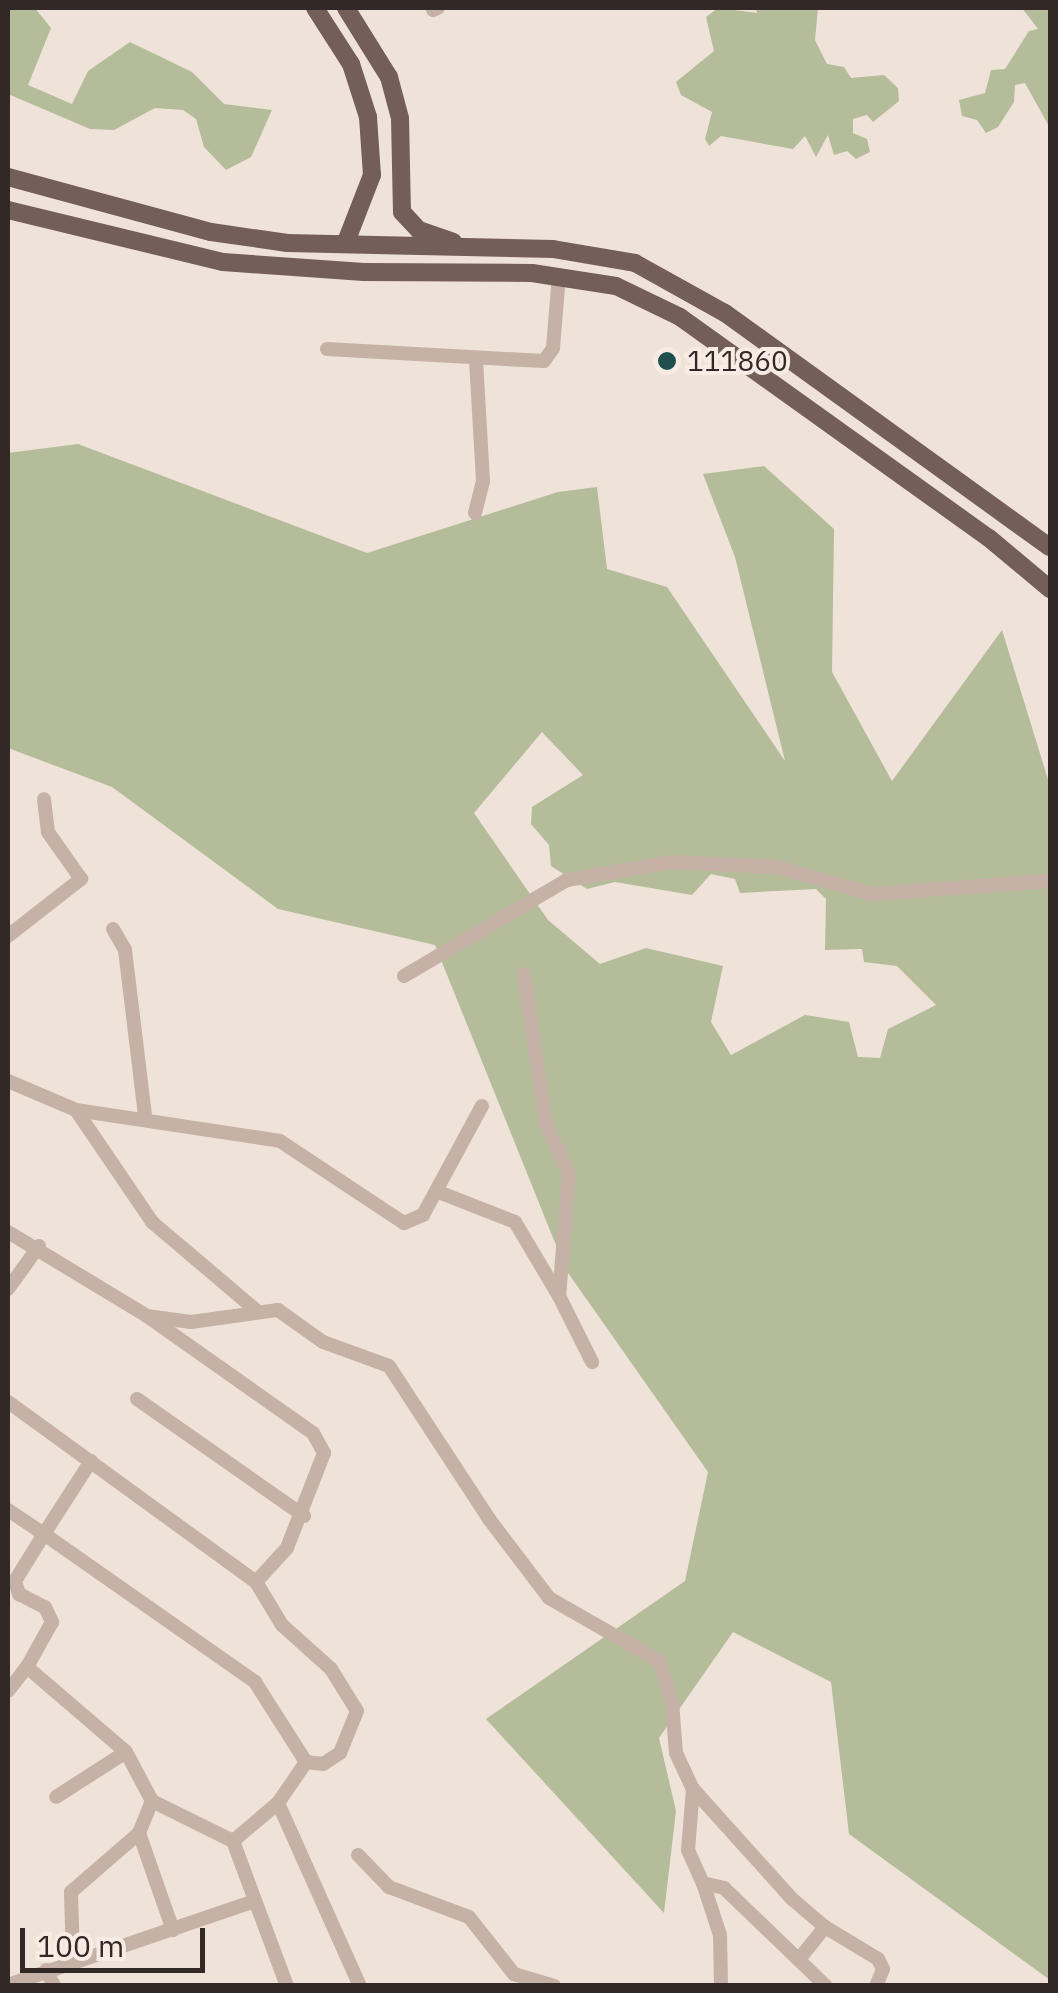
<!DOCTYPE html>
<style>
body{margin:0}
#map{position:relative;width:1058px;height:1993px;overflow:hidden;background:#efe2d8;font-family:"IBM Plex Sans",sans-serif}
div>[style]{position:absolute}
.green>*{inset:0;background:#b4bc9a}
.minor>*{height:14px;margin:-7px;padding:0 7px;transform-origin:7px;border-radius:7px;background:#c5b1a6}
.major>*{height:18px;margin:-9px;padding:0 9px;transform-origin:9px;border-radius:9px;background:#735e58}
.dots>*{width:28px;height:28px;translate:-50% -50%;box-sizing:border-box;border:5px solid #f7ece4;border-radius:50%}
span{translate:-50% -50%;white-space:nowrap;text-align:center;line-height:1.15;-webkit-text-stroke:8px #f7ece4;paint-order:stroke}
.poi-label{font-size:28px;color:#322826}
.left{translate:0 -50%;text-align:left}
.frame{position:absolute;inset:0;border:10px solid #322826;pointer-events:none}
.scale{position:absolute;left:20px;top:1928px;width:185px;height:45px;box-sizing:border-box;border:5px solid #322826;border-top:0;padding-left:12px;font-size:30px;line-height:35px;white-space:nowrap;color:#322826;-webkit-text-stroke:8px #f7ece4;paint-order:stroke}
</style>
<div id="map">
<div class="green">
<div style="clip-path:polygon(8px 8px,35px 8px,51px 28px,28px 85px,72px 104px,88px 71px,130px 42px,192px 72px,224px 104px,272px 110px,251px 157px,226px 170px,204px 147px,196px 119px,183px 110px,155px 108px,114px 130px,90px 129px,8px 94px)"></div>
<div style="clip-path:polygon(718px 8px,757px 13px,756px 8px,818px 8px,815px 40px,827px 64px,844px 67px,851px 78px,884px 75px,898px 88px,899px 101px,873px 122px,867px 115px,853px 119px,853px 133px,867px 139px,870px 152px,856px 159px,847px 151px,834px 155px,828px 135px,816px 157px,805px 136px,793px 149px,721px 136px,709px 146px,705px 139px,712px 112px,681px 95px,676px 82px,714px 51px,706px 17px)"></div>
<div style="clip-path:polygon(1022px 8px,1050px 8px,1050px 128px,1025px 83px,1015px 85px,1014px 102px,998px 127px,986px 133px,977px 120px,962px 116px,959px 100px,985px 93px,991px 70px,1005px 69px,1029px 31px,1038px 29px)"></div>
<div style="clip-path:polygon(evenodd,78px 444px,367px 553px,558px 492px,597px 487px,607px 569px,667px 587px,785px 761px,735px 557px,703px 474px,764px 466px,834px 529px,832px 672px,892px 781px,1002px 630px,1050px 786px,1050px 1980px,849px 1834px,831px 1682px,733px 1632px,659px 1738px,676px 1811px,664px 1913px,486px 1719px,685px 1581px,708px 1472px,566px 1270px,435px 945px,278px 909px,112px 787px,8px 748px,8px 453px,78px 444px,542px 732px,583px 775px,532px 807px,531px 824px,549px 845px,551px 866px,587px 889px,615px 882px,692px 895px,711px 874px,735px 879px,740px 893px,816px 889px,826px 899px,825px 950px,862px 949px,864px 962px,897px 966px,936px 1005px,888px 1029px,880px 1058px,858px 1057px,849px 1022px,805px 1015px,731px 1055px,711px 1022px,723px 966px,646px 948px,600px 964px,548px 920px,474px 813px,542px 732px)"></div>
</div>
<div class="minor">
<div style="left:433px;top:10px;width:5px;rotate:-22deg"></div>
<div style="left:327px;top:349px;width:217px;rotate:3.2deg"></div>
<div style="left:544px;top:361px;width:16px;rotate:-55deg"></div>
<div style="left:553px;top:348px;width:73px;rotate:-85.3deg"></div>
<div style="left:475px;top:513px;width:33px;rotate:-76deg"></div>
<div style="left:483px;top:481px;width:120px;rotate:-93.3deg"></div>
<div style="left:113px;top:929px;width:24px;rotate:60deg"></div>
<div style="left:125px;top:950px;width:167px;rotate:83.1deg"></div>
<div style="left:8px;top:936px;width:93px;rotate:-38deg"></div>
<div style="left:81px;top:879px;width:57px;rotate:-125.1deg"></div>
<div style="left:48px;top:832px;width:33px;rotate:-97deg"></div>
<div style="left:524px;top:974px;width:152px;rotate:81.7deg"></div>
<div style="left:546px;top:1124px;width:54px;rotate:64.9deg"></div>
<div style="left:569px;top:1173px;width:123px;rotate:94.6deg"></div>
<div style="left:559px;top:1296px;width:74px;rotate:63.4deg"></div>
<div style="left:404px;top:976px;width:189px;rotate:-30.5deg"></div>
<div style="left:567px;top:880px;width:107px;rotate:-9.7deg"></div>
<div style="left:672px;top:862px;width:104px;rotate:2.8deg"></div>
<div style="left:776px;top:867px;width:101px;rotate:15.6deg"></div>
<div style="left:873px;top:894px;width:177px;rotate:-4.2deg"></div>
<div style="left:8px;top:1081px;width:74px;rotate:23.1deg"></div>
<div style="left:76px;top:1110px;width:206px;rotate:8.6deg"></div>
<div style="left:280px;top:1141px;width:149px;rotate:33.5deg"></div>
<div style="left:404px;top:1223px;width:21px;rotate:-23deg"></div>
<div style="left:423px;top:1215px;width:124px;rotate:-61.6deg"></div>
<div style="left:76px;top:1110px;width:135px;rotate:55.8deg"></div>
<div style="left:152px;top:1222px;width:139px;rotate:40.3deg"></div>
<div style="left:436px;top:1191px;width:85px;rotate:21.4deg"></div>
<div style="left:515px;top:1222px;width:86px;rotate:59.3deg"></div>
<div style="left:8px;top:1232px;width:162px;rotate:31.1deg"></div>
<div style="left:147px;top:1316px;width:203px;rotate:35.2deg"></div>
<div style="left:313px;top:1433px;width:23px;rotate:61deg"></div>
<div style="left:324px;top:1453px;width:102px;rotate:111.3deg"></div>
<div style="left:287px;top:1548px;width:46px;rotate:132.4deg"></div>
<div style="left:256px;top:1582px;width:306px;rotate:-144deg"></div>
<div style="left:8px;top:1289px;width:53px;rotate:-54.2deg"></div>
<div style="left:147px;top:1316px;width:44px;rotate:7.8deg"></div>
<div style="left:191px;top:1322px;width:88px;rotate:-7.9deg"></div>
<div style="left:278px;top:1310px;width:55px;rotate:35.4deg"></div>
<div style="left:323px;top:1342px;width:70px;rotate:20deg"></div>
<div style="left:389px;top:1366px;width:183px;rotate:56.8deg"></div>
<div style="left:489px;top:1519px;width:99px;rotate:52.8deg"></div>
<div style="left:549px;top:1598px;width:127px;rotate:29.8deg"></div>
<div style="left:659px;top:1661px;width:43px;rotate:72.4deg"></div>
<div style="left:672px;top:1702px;width:51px;rotate:85.5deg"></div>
<div style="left:676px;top:1753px;width:40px;rotate:65deg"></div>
<div style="left:693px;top:1789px;width:147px;rotate:48deg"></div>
<div style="left:791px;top:1898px;width:45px;rotate:40.5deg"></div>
<div style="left:825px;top:1927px;width:62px;rotate:31.1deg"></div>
<div style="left:878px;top:1959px;width:11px;rotate:63deg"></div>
<div style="left:883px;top:1969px;width:18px;rotate:112deg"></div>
<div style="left:137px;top:1399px;width:204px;rotate:35deg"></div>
<div style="left:91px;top:1461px;width:87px;rotate:122.8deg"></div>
<div style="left:44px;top:1534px;width:258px;rotate:35deg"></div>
<div style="left:255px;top:1682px;width:95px;rotate:57.5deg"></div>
<div style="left:306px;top:1762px;width:50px;rotate:124.3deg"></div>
<div style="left:8px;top:1510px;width:43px;rotate:33.7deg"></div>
<div style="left:44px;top:1534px;width:55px;rotate:121.7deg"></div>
<div style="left:15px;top:1581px;width:14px;rotate:73deg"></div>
<div style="left:19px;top:1594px;width:29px;rotate:27deg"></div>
<div style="left:45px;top:1607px;width:17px;rotate:65deg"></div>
<div style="left:52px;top:1622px;width:51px;rotate:119.1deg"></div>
<div style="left:256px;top:1582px;width:50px;rotate:58.8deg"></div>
<div style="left:282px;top:1625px;width:66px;rotate:41.9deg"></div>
<div style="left:331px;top:1669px;width:49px;rotate:58.2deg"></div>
<div style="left:357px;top:1711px;width:45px;rotate:112deg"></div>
<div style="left:340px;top:1753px;width:20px;rotate:147deg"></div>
<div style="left:323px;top:1764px;width:17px;rotate:-173deg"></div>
<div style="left:8px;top:1691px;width:31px;rotate:-52deg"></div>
<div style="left:27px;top:1667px;width:130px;rotate:40.6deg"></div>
<div style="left:126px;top:1752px;width:83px;rotate:147.3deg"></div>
<div style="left:126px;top:1752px;width:55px;rotate:62deg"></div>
<div style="left:693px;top:1789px;width:61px;rotate:94.7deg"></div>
<div style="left:688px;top:1850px;width:36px;rotate:66deg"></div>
<div style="left:139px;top:1833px;width:35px;rotate:-68deg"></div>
<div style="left:152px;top:1801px;width:90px;rotate:26.3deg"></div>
<div style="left:233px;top:1841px;width:155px;rotate:69.6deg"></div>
<div style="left:233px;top:1841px;width:59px;rotate:-40.2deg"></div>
<div style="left:278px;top:1803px;width:201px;rotate:65.9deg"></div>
<div style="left:358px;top:1855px;width:45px;rotate:45.9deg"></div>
<div style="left:389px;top:1887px;width:85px;rotate:20.6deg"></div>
<div style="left:469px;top:1917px;width:73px;rotate:51.7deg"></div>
<div style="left:514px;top:1974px;width:42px;rotate:16.7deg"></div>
<div style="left:800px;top:1958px;width:40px;rotate:-51deg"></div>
<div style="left:73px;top:1960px;width:68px;rotate:-91.7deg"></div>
<div style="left:71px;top:1892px;width:90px;rotate:-40.9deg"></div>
<div style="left:139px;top:1833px;width:103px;rotate:70.7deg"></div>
<div style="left:46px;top:1970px;width:18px;rotate:63deg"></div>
<div style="left:8px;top:1985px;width:258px;rotate:-18.8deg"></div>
<div style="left:721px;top:1986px;width:51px;rotate:-91.1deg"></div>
<div style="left:720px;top:1935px;width:55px;rotate:-108.1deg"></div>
<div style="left:703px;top:1883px;width:22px;rotate:13deg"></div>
<div style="left:724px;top:1888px;width:141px;rotate:43.9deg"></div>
</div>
<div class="major">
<div style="left:315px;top:8px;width:67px;rotate:57.3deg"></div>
<div style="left:351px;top:64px;width:56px;rotate:72.2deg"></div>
<div style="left:368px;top:117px;width:58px;rotate:86.1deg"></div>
<div style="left:372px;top:175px;width:72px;rotate:111.2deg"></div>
<div style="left:346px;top:8px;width:81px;rotate:58.1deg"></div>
<div style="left:389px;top:77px;width:42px;rotate:75deg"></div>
<div style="left:400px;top:118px;width:94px;rotate:88.8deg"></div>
<div style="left:402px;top:212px;width:25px;rotate:47deg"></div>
<div style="left:419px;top:230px;width:36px;rotate:19deg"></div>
<div style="left:8px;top:177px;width:210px;rotate:15.2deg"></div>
<div style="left:211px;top:232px;width:77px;rotate:8.2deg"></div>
<div style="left:287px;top:243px;width:266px;rotate:1.3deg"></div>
<div style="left:553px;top:249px;width:83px;rotate:9.7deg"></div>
<div style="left:635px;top:263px;width:103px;rotate:29.1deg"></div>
<div style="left:725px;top:313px;width:400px;rotate:35.8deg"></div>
<div style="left:8px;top:210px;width:221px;rotate:13.6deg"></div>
<div style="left:223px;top:262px;width:141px;rotate:4.1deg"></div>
<div style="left:364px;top:272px;width:168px;rotate:0.3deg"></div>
<div style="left:532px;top:273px;width:85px;rotate:8.8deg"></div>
<div style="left:616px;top:286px;width:71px;rotate:25.8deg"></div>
<div style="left:680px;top:317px;width:380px;rotate:35.6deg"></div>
<div style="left:989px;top:538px;width:80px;rotate:39.9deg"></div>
</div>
<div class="dots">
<div style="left:667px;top:361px;background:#1f504e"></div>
</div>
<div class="poi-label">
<span class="left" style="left:687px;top:361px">111860</span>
</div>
<div class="frame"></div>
<div class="scale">100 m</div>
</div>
